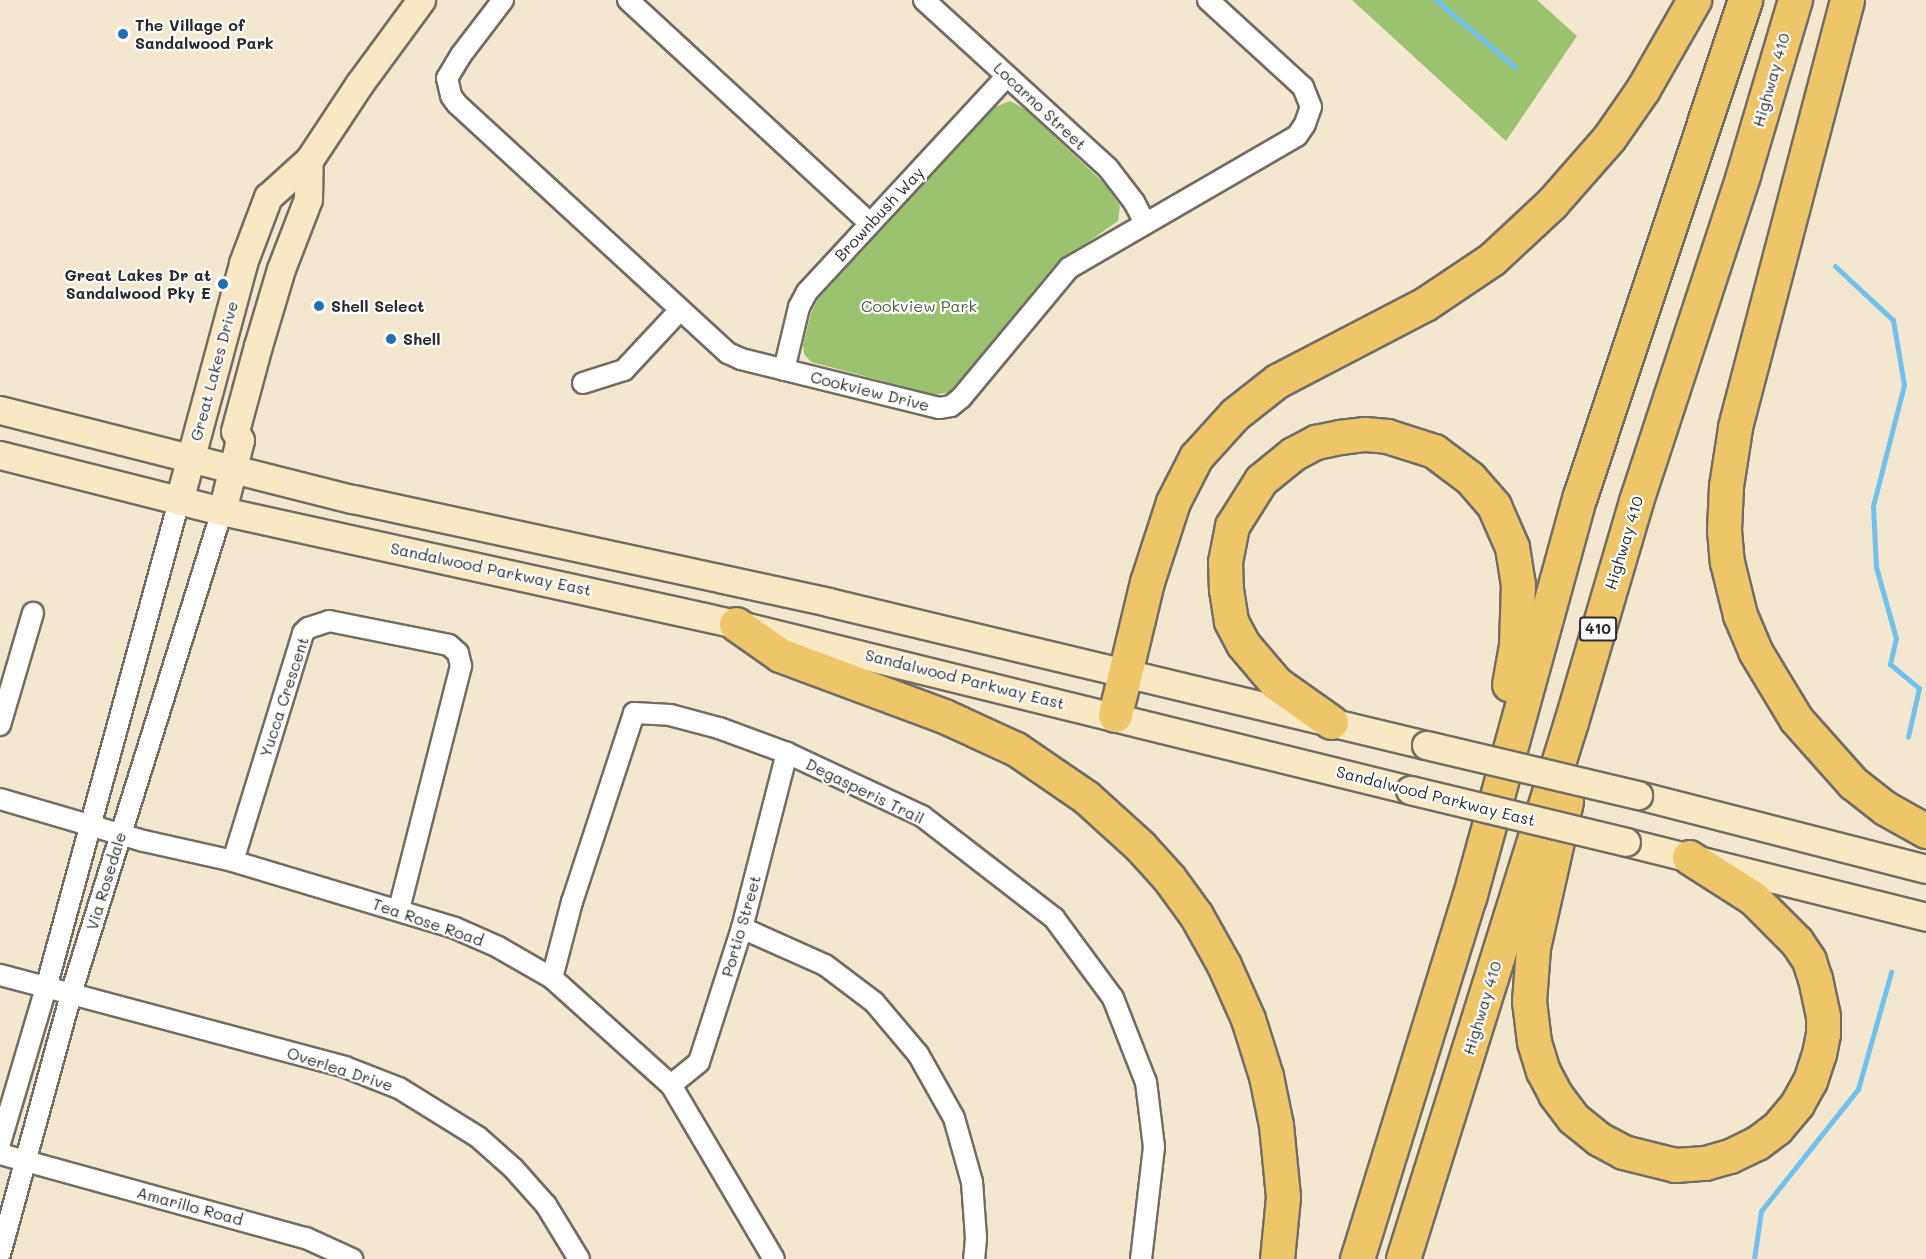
<!DOCTYPE html>
<style>
body{margin:0}
#map{position:relative;width:1926px;height:1259px;overflow:hidden;background:#f3e7cf;font-family:Mali,sans-serif}
div>[style]{position:absolute}
.green>*{inset:0;background:#9bc36f}
.stream>*{height:5px;margin:-2.5px;padding:0 2.5px;transform-origin:2.5px;border-radius:2.5px;background:#72c1ed}
.roads{filter:drop-shadow(2px 0 #716d64) drop-shadow(-2px 0 #716d64) drop-shadow(0 2px #716d64) drop-shadow(0 -2px #716d64)}
.street>*{height:20px;margin:-10px;padding:0 10px;transform-origin:10px;border-radius:10px;background:#fff}
.secondary>*{height:27px;margin:-13.5px;padding:0 13.5px;transform-origin:13.5px;border-radius:13.5px;background:#f8e8c3}
.highway>*{height:33px;margin:-16.5px;padding:0 16.5px;transform-origin:16.5px;border-radius:16.5px;background:#eec569}
.bridges{filter:drop-shadow(2px 0 #716d64) drop-shadow(-2px 0 #716d64) drop-shadow(0 2px #716d64) drop-shadow(0 -2px #716d64)}
.secondary-bridge>*{height:27px;margin:-13.5px;padding:0 13.5px;transform-origin:13.5px;border-radius:13.5px;background:#f8e8c3}
.dots>*{width:16px;height:16px;translate:-50% -50%;box-sizing:border-box;border:3px solid #fff;border-radius:50%}
span{translate:-50% -50%;white-space:nowrap;text-align:center;line-height:1.15;-webkit-text-stroke:4.5px #fff;paint-order:stroke}
.shield-label span{padding:2px 4px;background:#fff;border:2px solid;border-radius:4px;-webkit-text-stroke-width:0}
.shield-label{font-size:15px;color:#2b2b2b;font-weight:700}
.poi-label{font-size:16px;color:#2b2b2b;font-weight:700}
.left{translate:0 -50%;text-align:left}
.right{translate:-100% -50%;text-align:right}
.street-label{font-size:16px;color:#2b2b2b}
.park-label{font-size:16px;color:#526043}
</style>
<div id="map">
<div class="green">
<div style="clip-path:polygon(1352px 0,1537px 0,1577px 36px,1506px 141px)"></div>
<div style="clip-path:polygon(1010px 101px,1025px 109px,1106px 185px,1120px 206px,1118px 221px,1053px 267px,950px 392px,935px 395px,811px 362px,804px 354px,803px 345px,811px 313px,818px 299px,995px 107px)"></div>
</div>
<div class="stream">
<div style="left:1436px;top:0;width:104px;rotate:40.3deg"></div>
<div style="left:1835px;top:266px;width:79px;rotate:43deg"></div>
<div style="left:1893px;top:320px;width:66px;rotate:80.4deg"></div>
<div style="left:1904px;top:385px;width:125px;rotate:104.4deg"></div>
<div style="left:1873px;top:506px;width:61px;rotate:87.2deg"></div>
<div style="left:1876px;top:567px;width:74px;rotate:74.3deg"></div>
<div style="left:1896px;top:638px;width:27px;rotate:103deg"></div>
<div style="left:1890px;top:664px;width:38px;rotate:40deg"></div>
<div style="left:1919px;top:688px;width:50px;rotate:102.7deg"></div>
<div style="left:1754px;top:1259px;width:49px;rotate:-81.7deg"></div>
<div style="left:1761px;top:1211px;width:156px;rotate:-51.5deg"></div>
<div style="left:1858px;top:1089px;width:122px;rotate:-74.2deg"></div>
</div>
<div class="roads">
<div class="street">
<div style="left:503px;top:0;width:69px;rotate:127.4deg"></div>
<div style="left:461px;top:55px;width:27px;rotate:121deg"></div>
<div style="left:447px;top:78px;width:18px;rotate:77deg"></div>
<div style="left:451px;top:96px;width:10px;rotate:53deg"></div>
<div style="left:457px;top:104px;width:368px;rotate:42.6deg"></div>
<div style="left:728px;top:353px;width:14px;rotate:25deg"></div>
<div style="left:741px;top:359px;width:204px;rotate:13.9deg"></div>
<div style="left:939px;top:408px;width:12px;rotate:-9deg"></div>
<div style="left:951px;top:406px;width:13px;rotate:-39deg"></div>
<div style="left:961px;top:398px;width:169px;rotate:-50.3deg"></div>
<div style="left:1069px;top:268px;width:263px;rotate:-30.1deg"></div>
<div style="left:1297px;top:136px;width:14px;rotate:-56deg"></div>
<div style="left:1305px;top:124px;width:18px;rotate:-71deg"></div>
<div style="left:1311px;top:107px;width:22px;rotate:-112deg"></div>
<div style="left:1303px;top:87px;width:129px;rotate:-137.5deg"></div>
<div style="left:628px;top:0;width:329px;rotate:42.7deg"></div>
<div style="left:924px;top:0;width:249px;rotate:42.4deg"></div>
<div style="left:1108px;top:168px;width:43px;rotate:52.6deg"></div>
<div style="left:1134px;top:202px;width:24px;rotate:62deg"></div>
<div style="left:784px;top:370px;width:65px;rotate:-76.6deg"></div>
<div style="left:799px;top:307px;width:17px;rotate:-62deg"></div>
<div style="left:807px;top:292px;width:294px;rotate:-47.2deg"></div>
<div style="left:583px;top:383px;width:43px;rotate:-17.6deg"></div>
<div style="left:624px;top:370px;width:82px;rotate:-47deg"></div>
<div style="left:0;top:725px;width:117px;rotate:-73.6deg"></div>
<div style="left:0;top:799px;width:150px;rotate:16.3deg"></div>
<div style="left:144px;top:841px;width:87px;rotate:12.6deg"></div>
<div style="left:229px;top:860px;width:236px;rotate:16.7deg"></div>
<div style="left:455px;top:928px;width:47px;rotate:23.8deg"></div>
<div style="left:498px;top:947px;width:62px;rotate:29.9deg"></div>
<div style="left:552px;top:978px;width:160px;rotate:42deg"></div>
<div style="left:671px;top:1085px;width:202px;rotate:59.4deg"></div>
<div style="left:233px;top:861px;width:239px;rotate:-72.9deg"></div>
<div style="left:303px;top:633px;width:7px;rotate:-45deg"></div>
<div style="left:308px;top:628px;width:22px;rotate:-18deg"></div>
<div style="left:329px;top:621px;width:122px;rotate:11.3deg"></div>
<div style="left:449px;top:645px;width:12px;rotate:42deg"></div>
<div style="left:458px;top:653px;width:13px;rotate:77deg"></div>
<div style="left:461px;top:666px;width:252px;rotate:104.3deg"></div>
<div style="left:742px;top:928px;width:91px;rotate:24deg"></div>
<div style="left:825px;top:965px;width:61px;rotate:37.1deg"></div>
<div style="left:874px;top:1002px;width:68px;rotate:49.8deg"></div>
<div style="left:918px;top:1054px;width:73px;rotate:60.6deg"></div>
<div style="left:954px;top:1118px;width:66px;rotate:74.3deg"></div>
<div style="left:972px;top:1182px;width:56px;rotate:85.9deg"></div>
<div style="left:976px;top:1238px;width:21px;rotate:95deg"></div>
<div style="left:0;top:975px;width:357px;rotate:14.9deg"></div>
<div style="left:345px;top:1067px;width:58px;rotate:21.3deg"></div>
<div style="left:399px;top:1088px;width:93px;rotate:31.8deg"></div>
<div style="left:478px;top:1137px;width:47px;rotate:41.5deg"></div>
<div style="left:513px;top:1168px;width:50px;rotate:48.3deg"></div>
<div style="left:546px;top:1205px;width:63px;rotate:58.6deg"></div>
<div style="left:552px;top:978px;width:79px;rotate:-75.3deg"></div>
<div style="left:572px;top:902px;width:199px;rotate:-71.8deg"></div>
<div style="left:634px;top:713px;width:36px;rotate:3deg"></div>
<div style="left:670px;top:715px;width:51px;rotate:14.9deg"></div>
<div style="left:719px;top:728px;width:72px;rotate:20.2deg"></div>
<div style="left:787px;top:753px;width:149px;rotate:25deg"></div>
<div style="left:922px;top:816px;width:167px;rotate:37.7deg"></div>
<div style="left:1054px;top:918px;width:99px;rotate:53.6deg"></div>
<div style="left:1113px;top:998px;width:90px;rotate:68.6deg"></div>
<div style="left:1146px;top:1082px;width:65px;rotate:83deg"></div>
<div style="left:1154px;top:1147px;width:113px;rotate:96.6deg"></div>
<div style="left:671px;top:1085px;width:36px;rotate:-39deg"></div>
<div style="left:699px;top:1062px;width:141px;rotate:-72.2deg"></div>
<div style="left:742px;top:928px;width:181px;rotate:-75.6deg"></div>
<div style="left:0;top:1143px;width:162px;rotate:-73.5deg"></div>
<div style="left:46px;top:988px;width:505px;rotate:-74.72deg"></div>
<div style="left:0;top:1154px;width:317px;rotate:15.4deg"></div>
<div style="left:306px;top:1238px;width:51px;rotate:24.5deg"></div>
<div style="left:0;top:1254px;width:270px;rotate:-74.7deg"></div>
<div style="left:71px;top:994px;width:506px;rotate:-72.64deg"></div>
</div>
<div class="secondary">
<div style="left:0;top:410px;width:364px;rotate:14.2deg"></div>
<div style="left:353px;top:499px;width:486px;rotate:12.2deg"></div>
<div style="left:828px;top:602px;width:615px;rotate:13.45deg"></div>
<div style="left:0;top:455px;width:229px;rotate:14.2deg"></div>
<div style="left:222px;top:511px;width:526px;rotate:12.4deg"></div>
<div style="left:736px;top:624px;width:694px;rotate:13.84deg"></div>
<div style="left:179px;top:501px;width:246px;rotate:-74.9deg"></div>
<div style="left:243px;top:263px;width:71px;rotate:-69.3deg"></div>
<div style="left:268px;top:197px;width:55px;rotate:-42.1deg"></div>
<div style="left:309px;top:160px;width:92px;rotate:-56.5deg"></div>
<div style="left:360px;top:83px;width:103px;rotate:-53.7deg"></div>
<div style="left:222px;top:511px;width:73px;rotate:-75.8deg"></div>
<div style="left:240px;top:440px;width:10px;rotate:-119deg"></div>
<div style="left:235px;top:431px;width:88px;rotate:-74.9deg"></div>
<div style="left:258px;top:346px;width:80px;rotate:-73.4deg"></div>
<div style="left:281px;top:269px;width:75px;rotate:-68.9deg"></div>
<div style="left:308px;top:199px;width:39px;rotate:-89deg"></div>
<div style="left:1638px;top:795px;width:297px;rotate:14.4deg"></div>
<div style="left:1626px;top:842px;width:309px;rotate:14deg"></div>
</div>
<div class="highway">
<div style="left:1847px;top:0;width:442px;rotate:104.7deg"></div>
<div style="left:1735px;top:428px;width:59px;rotate:98.8deg"></div>
<div style="left:1726px;top:486px;width:44px;rotate:92.6deg"></div>
<div style="left:1724px;top:530px;width:32px;rotate:85deg"></div>
<div style="left:1727px;top:562px;width:55px;rotate:76.2deg"></div>
<div style="left:1740px;top:615px;width:39px;rotate:67deg"></div>
<div style="left:1755px;top:651px;width:79px;rotate:58.9deg"></div>
<div style="left:1796px;top:719px;width:86px;rotate:48.3deg"></div>
<div style="left:1853px;top:783px;width:41px;rotate:38deg"></div>
<div style="left:1885px;top:808px;width:47px;rotate:29.3deg"></div>
<div style="left:736px;top:624px;width:54px;rotate:35.2deg"></div>
<div style="left:780px;top:655px;width:175px;rotate:20.4deg"></div>
<div style="left:944px;top:716px;width:79px;rotate:24.6deg"></div>
<div style="left:1016px;top:749px;width:85px;rotate:34.4deg"></div>
<div style="left:1086px;top:797px;width:73px;rotate:42.2deg"></div>
<div style="left:1140px;top:846px;width:43px;rotate:47.8deg"></div>
<div style="left:1169px;top:878px;width:46px;rotate:53.9deg"></div>
<div style="left:1196px;top:915px;width:57px;rotate:60.8deg"></div>
<div style="left:1224px;top:965px;width:59px;rotate:66deg"></div>
<div style="left:1248px;top:1019px;width:60px;rotate:72.5deg"></div>
<div style="left:1266px;top:1076px;width:50px;rotate:78.5deg"></div>
<div style="left:1276px;top:1125px;width:72px;rotate:84.4deg"></div>
<div style="left:1283px;top:1197px;width:62px;rotate:95.5deg"></div>
<div style="left:1115px;top:715px;width:137px;rotate:-76.5deg"></div>
<div style="left:1147px;top:582px;width:84px;rotate:-72deg"></div>
<div style="left:1173px;top:502px;width:51px;rotate:-62.9deg"></div>
<div style="left:1196px;top:457px;width:58px;rotate:-47.8deg"></div>
<div style="left:1235px;top:414px;width:53px;rotate:-38.2deg"></div>
<div style="left:1277px;top:381px;width:167px;rotate:-27.5deg"></div>
<div style="left:1425px;top:304px;width:81px;rotate:-33.9deg"></div>
<div style="left:1492px;top:259px;width:82px;rotate:-43deg"></div>
<div style="left:1552px;top:203px;width:86px;rotate:-48.8deg"></div>
<div style="left:1609px;top:138px;width:60px;rotate:-55.2deg"></div>
<div style="left:1643px;top:89px;width:103px;rotate:-60.2deg"></div>
<div style="left:1331px;top:722px;width:67px;rotate:-144.7deg"></div>
<div style="left:1276px;top:683px;width:51px;rotate:-130.2deg"></div>
<div style="left:1243px;top:644px;width:26px;rotate:-118deg"></div>
<div style="left:1231px;top:621px;width:31px;rotate:-99deg"></div>
<div style="left:1226px;top:590px;width:28px;rotate:-92deg"></div>
<div style="left:1225px;top:562px;width:37px;rotate:-79deg"></div>
<div style="left:1232px;top:526px;width:54px;rotate:-57.8deg"></div>
<div style="left:1261px;top:480px;width:41px;rotate:-39.1deg"></div>
<div style="left:1293px;top:454px;width:26px;rotate:-28deg"></div>
<div style="left:1316px;top:442px;width:25px;rotate:-12deg"></div>
<div style="left:1340px;top:437px;width:25px;rotate:-7deg"></div>
<div style="left:1365px;top:434px;width:22px;rotate:5deg"></div>
<div style="left:1387px;top:436px;width:49px;rotate:17.7deg"></div>
<div style="left:1434px;top:451px;width:45px;rotate:36.9deg"></div>
<div style="left:1470px;top:478px;width:37px;rotate:49deg"></div>
<div style="left:1494px;top:506px;width:45px;rotate:66.3deg"></div>
<div style="left:1512px;top:547px;width:37px;rotate:81deg"></div>
<div style="left:1518px;top:584px;width:61px;rotate:91.9deg"></div>
<div style="left:1516px;top:645px;width:40px;rotate:100deg"></div>
<div style="left:1566px;top:801px;width:151px;rotate:102.7deg"></div>
<div style="left:1533px;top:948px;width:53px;rotate:94.3deg"></div>
<div style="left:1529px;top:1001px;width:41px;rotate:83deg"></div>
<div style="left:1534px;top:1042px;width:30px;rotate:73deg"></div>
<div style="left:1543px;top:1071px;width:26px;rotate:62deg"></div>
<div style="left:1555px;top:1094px;width:30px;rotate:53deg"></div>
<div style="left:1573px;top:1118px;width:33px;rotate:39deg"></div>
<div style="left:1599px;top:1139px;width:27px;rotate:28deg"></div>
<div style="left:1623px;top:1152px;width:54px;rotate:14deg"></div>
<div style="left:1675px;top:1165px;width:30px;rotate:-4deg"></div>
<div style="left:1705px;top:1163px;width:26px;rotate:-16deg"></div>
<div style="left:1730px;top:1156px;width:30px;rotate:-26deg"></div>
<div style="left:1757px;top:1143px;width:25px;rotate:-37deg"></div>
<div style="left:1777px;top:1128px;width:31px;rotate:-50deg"></div>
<div style="left:1797px;top:1104px;width:26px;rotate:-61deg"></div>
<div style="left:1810px;top:1081px;width:28px;rotate:-72deg"></div>
<div style="left:1819px;top:1054px;width:20px;rotate:-79deg"></div>
<div style="left:1823px;top:1034px;width:18px;rotate:-90deg"></div>
<div style="left:1823px;top:1016px;width:38px;rotate:-102deg"></div>
<div style="left:1815px;top:979px;width:20px;rotate:-108deg"></div>
<div style="left:1809px;top:960px;width:22px;rotate:-124deg"></div>
<div style="left:1797px;top:942px;width:62px;rotate:-135deg"></div>
<div style="left:1753px;top:898px;width:76px;rotate:-147.4deg"></div>
<div style="left:1357px;top:1259px;width:378px;rotate:-72.8deg"></div>
<div style="left:1469px;top:898px;width:417px;rotate:-74.6deg"></div>
<div style="left:1580px;top:496px;width:523px;rotate:-71.6deg"></div>
<div style="left:1403px;top:1259px;width:563px;rotate:-72.63deg"></div>
<div style="left:1571px;top:722px;width:230px;rotate:-73.6deg"></div>
<div style="left:1636px;top:501px;width:343px;rotate:-71.8deg"></div>
<div style="left:1743px;top:175px;width:183px;rotate:-73.5deg"></div>
</div>
</div>
<div class="bridges">
<div class="secondary-bridge">
<div style="left:1426px;top:745px;width:218px;rotate:13.3deg"></div>
<div style="left:1410px;top:790px;width:222px;rotate:13.5deg"></div>
</div>
</div>
<div class="dots">
<div style="left:123px;top:34px;background:#1f6fb2"></div>
<div style="left:223px;top:284px;background:#1f6fb2"></div>
<div style="left:319px;top:306px;background:#1f6fb2"></div>
<div style="left:391px;top:339px;background:#1f6fb2"></div>
</div>
<div class="shield-label">
<span style="left:1598px;top:629px">410</span>
</div>
<div class="poi-label">
<span class="left" style="left:135px;top:34px">The Village of<br>Sandalwood Park</span>
<span class="right" style="left:211px;top:284px">Great Lakes Dr at<br>Sandalwood Pky E</span>
<span class="left" style="left:331px;top:306px">Shell Select</span>
<span class="left" style="left:403px;top:339px">Shell</span>
</div>
<div class="street-label">
<span style="left:1771px;top:80px;rotate:-74deg">Highway 410</span>
<span style="left:1040px;top:106px;rotate:43deg">Locarno Street</span>
<span style="left:879px;top:214px;rotate:-47deg">Brownbush Way</span>
<span style="left:214px;top:371px;rotate:-75deg">Great Lakes Drive</span>
<span style="left:870px;top:391px;rotate:14deg">Cookview Drive</span>
<span style="left:1624px;top:543px;rotate:-73deg">Highway 410</span>
<span style="left:491px;top:569px;rotate:12deg">Sandalwood Parkway East</span>
<span style="left:965px;top:679px;rotate:14deg">Sandalwood Parkway East</span>
<span style="left:284px;top:697px;rotate:-72deg">Yucca Crescent</span>
<span style="left:865px;top:791px;rotate:26deg">Degasperis Trail</span>
<span style="left:1436px;top:796px;rotate:14deg">Sandalwood Parkway East</span>
<span style="left:106px;top:881px;rotate:-73deg">Via Rosedale</span>
<span style="left:428px;top:922px;rotate:19deg">Tea Rose Road</span>
<span style="left:741px;top:926px;rotate:-74deg">Portio Street</span>
<span style="left:1482px;top:1008px;rotate:-73deg">Highway 410</span>
<span style="left:340px;top:1069px;rotate:18deg">Overlea Drive</span>
<span style="left:190px;top:1206px;rotate:15deg">Amarillo Road</span>
</div>
<div class="park-label">
<span style="left:919px;top:306px">Cookview Park</span>
</div>
</div>
